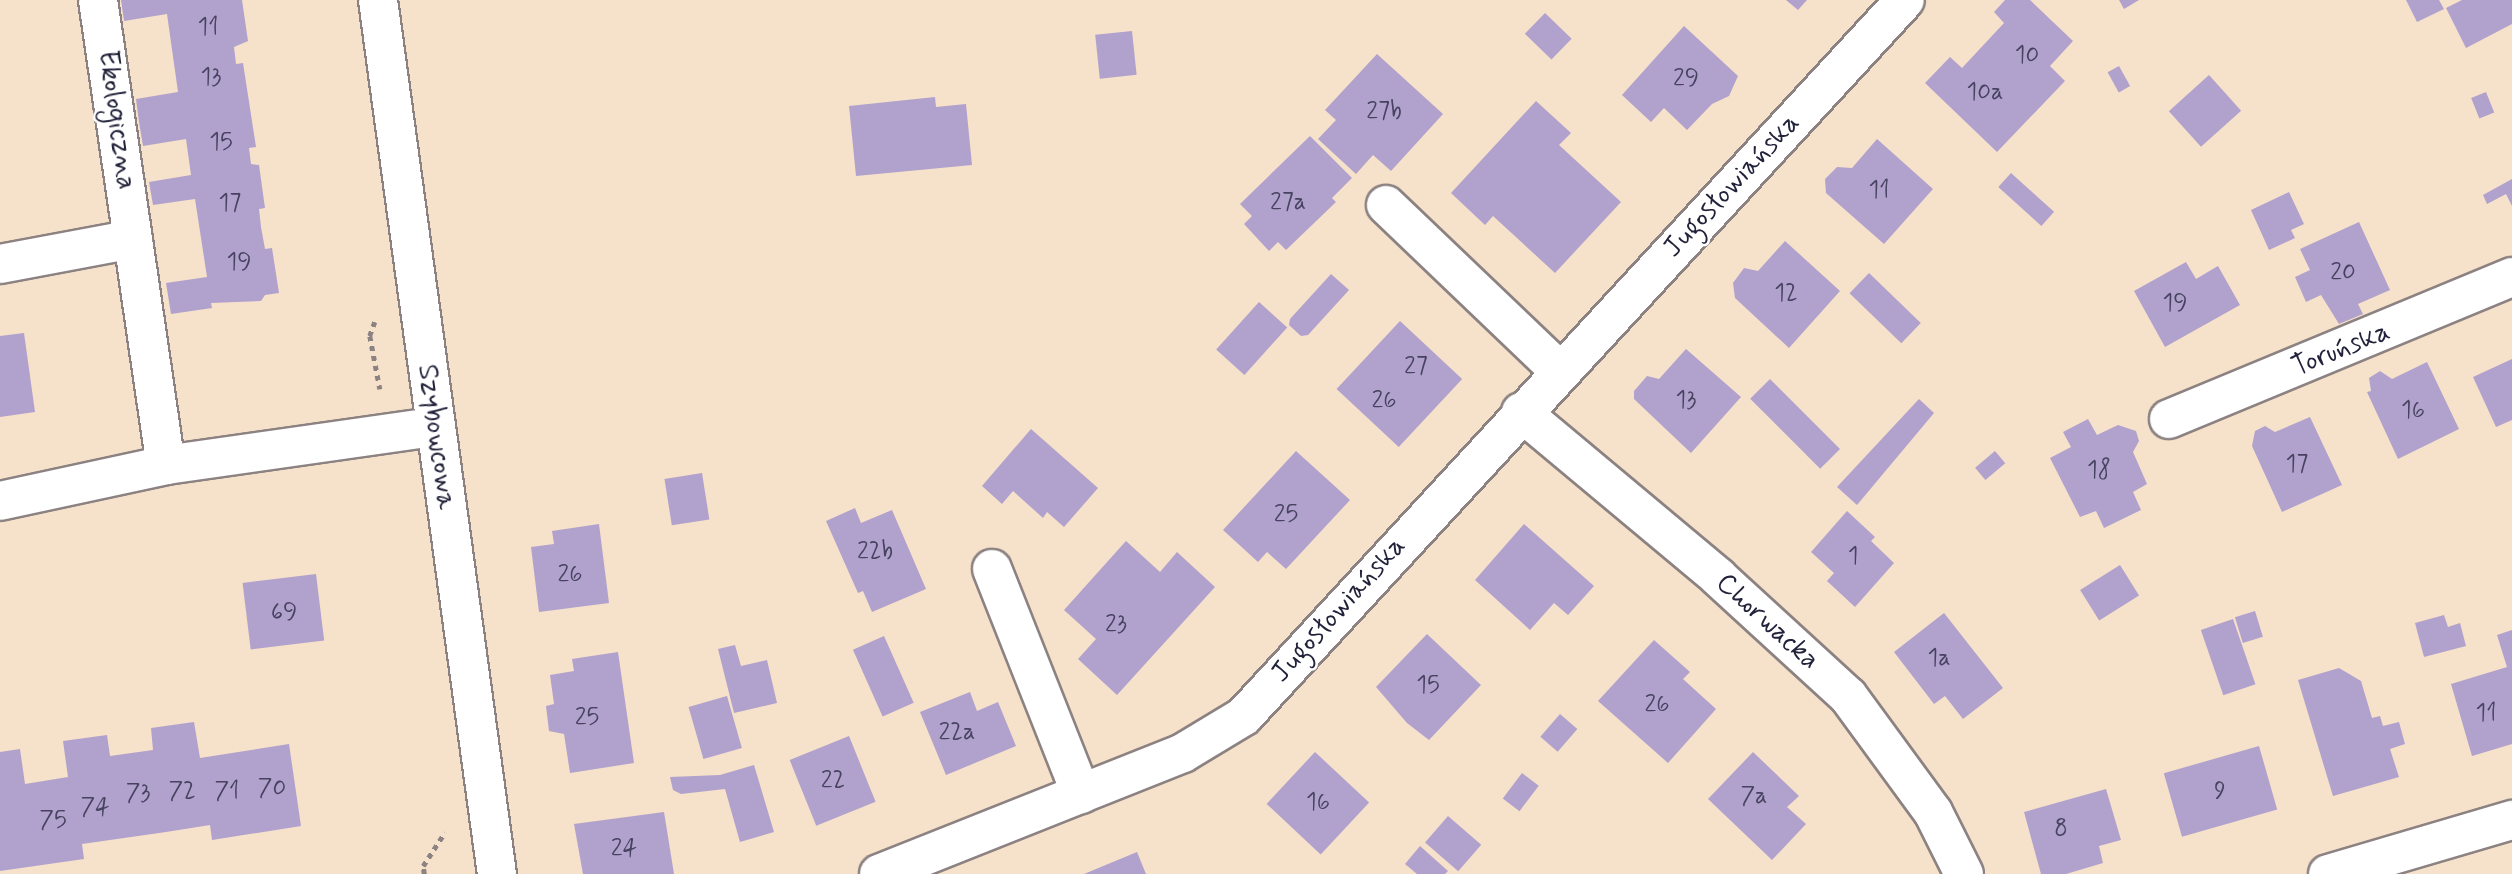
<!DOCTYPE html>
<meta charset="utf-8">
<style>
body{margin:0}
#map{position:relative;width:2512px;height:874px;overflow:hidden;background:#f6e1ca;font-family:Mynerve,sans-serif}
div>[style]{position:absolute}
.building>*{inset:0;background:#b1a1cd;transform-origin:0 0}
.path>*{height:4.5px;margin-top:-2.25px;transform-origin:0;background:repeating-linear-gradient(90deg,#8c8282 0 5px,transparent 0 10px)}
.roads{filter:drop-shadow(2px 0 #8c8282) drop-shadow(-2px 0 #8c8282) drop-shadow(0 2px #8c8282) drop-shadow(0 -2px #8c8282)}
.minor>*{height:38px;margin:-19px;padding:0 19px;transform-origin:19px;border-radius:19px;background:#fff}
span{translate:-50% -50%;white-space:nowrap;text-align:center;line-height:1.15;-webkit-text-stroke:5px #fff;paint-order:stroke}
.number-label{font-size:24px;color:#464260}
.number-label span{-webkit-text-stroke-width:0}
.street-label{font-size:28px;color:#22223b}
</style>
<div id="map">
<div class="building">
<div style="clip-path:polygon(121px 0,242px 0,248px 41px,234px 47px,236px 64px,243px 63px,256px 147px,249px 148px,251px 164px,259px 165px,265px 208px,259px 209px,261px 227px,265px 249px,272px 248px,279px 293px,265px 295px,261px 301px,211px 303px,212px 308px,171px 314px,166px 283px,207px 277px,195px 199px,153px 205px,149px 182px,191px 175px,186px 139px,143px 146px,139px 122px,136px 99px,178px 92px,167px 14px,124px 21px)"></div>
<div style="clip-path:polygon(1786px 0,1807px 0,1798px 10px)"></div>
<div style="clip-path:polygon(2005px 0,2030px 0,2073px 41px,2050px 66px,2065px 81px,1997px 152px,1925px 83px,1950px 57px,1962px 68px,2004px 23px,1994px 12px)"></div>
<div style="clip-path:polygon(2119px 0,2139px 0,2124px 9px)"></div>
<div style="clip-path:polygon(2406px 0,2439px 0,2444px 9px,2417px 22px)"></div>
<div style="clip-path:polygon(2462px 0,2512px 0,2512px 24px,2466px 48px,2446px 8px)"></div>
<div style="left:1545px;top:13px;width:37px;height:29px;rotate:44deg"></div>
<div style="clip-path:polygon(1684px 26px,1738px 76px,1729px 96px,1712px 104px,1687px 130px,1664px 108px,1651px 122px,1622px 95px)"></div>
<div style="left:1132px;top:31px;width:44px;height:37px;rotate:84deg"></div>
<div style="clip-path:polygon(1377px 54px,1443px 114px,1391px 171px,1373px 155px,1356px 174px,1318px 139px,1336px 120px,1325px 110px)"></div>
<div style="left:2119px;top:66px;width:23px;height:13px;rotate:61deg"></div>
<div style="left:2209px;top:75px;width:48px;height:54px;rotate:48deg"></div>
<div style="left:2486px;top:92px;width:22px;height:16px;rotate:68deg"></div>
<div style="clip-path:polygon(935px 97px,936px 107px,966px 104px,972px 165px,856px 176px,849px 106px)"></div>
<div style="clip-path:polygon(1536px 101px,1571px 133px,1559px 145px,1621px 202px,1555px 273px,1493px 216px,1485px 225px,1451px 193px)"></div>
<div style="clip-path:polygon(1310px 136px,1352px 178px,1332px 198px,1336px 202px,1286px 250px,1278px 242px,1269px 251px,1244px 224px,1252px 216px,1240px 204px)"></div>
<div style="clip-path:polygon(1877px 139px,1933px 189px,1884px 244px,1826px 193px,1825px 179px,1837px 167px,1852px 168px)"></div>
<div style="left:2011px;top:173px;width:58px;height:19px;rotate:42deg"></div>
<div style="clip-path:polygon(2512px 179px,2512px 206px,2506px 194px,2487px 204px,2483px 195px)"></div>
<div style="clip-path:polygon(2289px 192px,2304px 224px,2291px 230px,2295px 238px,2269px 250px,2251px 210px)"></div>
<div style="clip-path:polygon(2359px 222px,2390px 290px,2358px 304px,2363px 314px,2339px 324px,2321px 295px,2306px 302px,2295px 277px,2310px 270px,2300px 249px)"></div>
<div style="clip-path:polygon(1785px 241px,1840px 291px,1789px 348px,1735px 298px,1733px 283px,1744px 268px,1758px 271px)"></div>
<div style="clip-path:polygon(2186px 262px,2196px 279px,2218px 266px,2240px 305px,2165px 347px,2134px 291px)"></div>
<div style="left:1869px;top:273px;width:72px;height:28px;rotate:44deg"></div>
<div style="clip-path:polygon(1331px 274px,1349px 290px,1308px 335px,1301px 336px,1289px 325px,1290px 319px)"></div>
<div style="left:1259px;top:302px;width:38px;height:64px;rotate:42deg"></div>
<div style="left:1400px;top:321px;width:85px;height:93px;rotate:43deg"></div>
<div style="clip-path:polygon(24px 333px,35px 412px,0 417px,0 336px)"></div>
<div style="clip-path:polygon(1686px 349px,1741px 397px,1691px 453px,1634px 399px,1634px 391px,1647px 376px,1659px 379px)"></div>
<div style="clip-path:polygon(2512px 359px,2512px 420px,2496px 427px,2473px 377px)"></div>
<div style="clip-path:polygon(2427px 362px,2459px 429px,2398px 459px,2367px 392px,2371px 391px,2369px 378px,2380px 371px,2392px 379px)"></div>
<div style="left:1770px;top:379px;width:99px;height:28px;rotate:45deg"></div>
<div style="clip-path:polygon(1919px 399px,1934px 413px,1857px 505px,1837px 487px)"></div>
<div style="clip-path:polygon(2310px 417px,2342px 485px,2282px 512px,2252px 446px,2255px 431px,2265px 426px,2275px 432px)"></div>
<div style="clip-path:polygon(2088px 419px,2097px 435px,2118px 425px,2136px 431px,2139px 441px,2133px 452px,2147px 484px,2133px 492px,2141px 510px,2104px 528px,2096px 511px,2080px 517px,2050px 458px,2071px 447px,2063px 432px)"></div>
<div style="clip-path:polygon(1031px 429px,1098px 488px,1064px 527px,1047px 512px,1043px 518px,1013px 491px,1002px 504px,982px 486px)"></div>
<div style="clip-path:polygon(1296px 451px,1350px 500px,1286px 569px,1267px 552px,1258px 562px,1223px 530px)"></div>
<div style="left:1995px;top:451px;width:16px;height:26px;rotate:50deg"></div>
<div style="left:702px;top:473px;width:47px;height:38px;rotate:81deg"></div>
<div style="clip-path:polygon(855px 508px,861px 523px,892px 510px,926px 589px,872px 612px,863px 591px,858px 593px,826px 521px)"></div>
<div style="clip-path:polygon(1847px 511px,1875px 537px,1871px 541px,1894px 563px,1855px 607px,1827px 581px,1834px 573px,1811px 552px)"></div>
<div style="clip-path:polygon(599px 524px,609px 603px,539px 612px,531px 547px,554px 544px,552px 531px)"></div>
<div style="clip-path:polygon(1524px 524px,1594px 586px,1568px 615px,1554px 603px,1530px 630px,1475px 580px)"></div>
<div style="clip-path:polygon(1126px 541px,1160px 572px,1177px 552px,1215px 587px,1117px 695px,1078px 659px,1096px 639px,1064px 610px)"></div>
<div style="left:2120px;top:565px;width:36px;height:47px;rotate:58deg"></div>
<div style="left:316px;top:574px;width:67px;height:74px;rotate:83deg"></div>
<div style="left:2255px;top:611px;width:27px;height:21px;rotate:73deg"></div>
<div style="clip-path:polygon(1944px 613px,2003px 688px,1963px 719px,1945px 696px,1934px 704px,1894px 652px)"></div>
<div style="clip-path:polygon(2444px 615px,2448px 627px,2460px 623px,2466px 646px,2424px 657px,2415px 623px)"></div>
<div style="left:2233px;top:619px;width:69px;height:34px;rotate:71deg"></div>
<div style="clip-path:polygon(2512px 630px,2512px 744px,2472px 756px,2451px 684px,2507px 667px,2497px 635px)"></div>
<div style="clip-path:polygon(1427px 634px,1481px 685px,1429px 740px,1407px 723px,1376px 687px)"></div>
<div style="left:884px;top:636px;width:73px;height:34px;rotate:66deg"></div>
<div style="clip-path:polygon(1654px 640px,1690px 672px,1683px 679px,1716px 709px,1668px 763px,1598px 701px)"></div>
<div style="clip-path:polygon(735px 645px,741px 666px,767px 660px,777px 703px,734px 713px,718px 649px)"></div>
<div style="clip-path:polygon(618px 652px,634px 763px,570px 773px,564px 734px,549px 731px,546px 706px,554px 704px,550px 675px,574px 671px,572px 659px)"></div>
<div style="clip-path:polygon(2339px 668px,2361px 681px,2372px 718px,2380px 716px,2383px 726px,2399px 722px,2405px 744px,2390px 749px,2399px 777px,2333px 796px,2298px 680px)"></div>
<div style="clip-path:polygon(970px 692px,977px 711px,998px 702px,1016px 746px,946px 775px,920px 712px)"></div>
<div style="left:727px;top:696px;width:54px;height:40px;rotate:74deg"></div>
<div style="left:1560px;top:714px;width:23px;height:30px;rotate:41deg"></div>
<div style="clip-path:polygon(194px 722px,200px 758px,289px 744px,301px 826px,212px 840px,210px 825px,166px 832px,82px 844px,84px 859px,0 871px,0 752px,20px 749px,25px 784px,68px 777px,63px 741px,107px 735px,110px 756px,153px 750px,151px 728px)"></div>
<div style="left:849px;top:736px;width:71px;height:64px;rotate:68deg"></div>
<div style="left:2259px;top:746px;width:66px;height:99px;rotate:74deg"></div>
<div style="left:1315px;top:752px;width:74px;height:71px;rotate:43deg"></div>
<div style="clip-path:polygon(1753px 752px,1799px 796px,1787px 807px,1806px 824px,1772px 860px,1708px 799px)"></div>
<div style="clip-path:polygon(754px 765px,774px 832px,740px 842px,725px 789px,681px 794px,673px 790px,670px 777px,720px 775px)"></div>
<div style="left:1522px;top:773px;width:21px;height:32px;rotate:37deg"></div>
<div style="clip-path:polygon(2106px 789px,2121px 840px,2099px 846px,2103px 863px,2066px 874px,2041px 874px,2024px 812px)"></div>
<div style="clip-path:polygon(664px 812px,674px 874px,583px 874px,574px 824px)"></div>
<div style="left:1448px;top:816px;width:44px;height:35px;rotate:41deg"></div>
<div style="clip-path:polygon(1420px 846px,1448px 871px,1445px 874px,1417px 874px,1405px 864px)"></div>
<div style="clip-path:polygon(1137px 852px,1146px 874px,1084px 874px)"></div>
</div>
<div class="path">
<div style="left:375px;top:322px;width:15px;rotate:110deg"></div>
<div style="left:370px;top:336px;width:54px;rotate:79.3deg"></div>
<div style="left:424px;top:874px;width:8px;rotate:-97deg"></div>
<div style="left:423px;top:866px;width:40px;rotate:-57.1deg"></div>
</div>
<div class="roads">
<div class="minor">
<div style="left:98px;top:0;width:470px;rotate:81.7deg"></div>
<div style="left:378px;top:0;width:882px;rotate:82.25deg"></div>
<div style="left:1386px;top:205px;width:240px;rotate:43.7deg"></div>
<div style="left:0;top:264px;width:135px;rotate:-10.6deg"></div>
<div style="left:1521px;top:412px;width:257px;rotate:39.9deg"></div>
<div style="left:1718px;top:577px;width:176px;rotate:42.5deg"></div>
<div style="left:1848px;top:696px;width:144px;rotate:53.8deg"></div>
<div style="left:1933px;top:812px;width:69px;rotate:63.4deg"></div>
<div style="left:2169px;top:419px;width:371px;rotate:-22.5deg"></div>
<div style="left:0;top:501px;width:170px;rotate:-12.2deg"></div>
<div style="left:166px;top:465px;width:271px;rotate:-8.1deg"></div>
<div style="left:992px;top:569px;width:242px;rotate:68.4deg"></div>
<div style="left:879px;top:874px;width:327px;rotate:-21.7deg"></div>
<div style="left:1183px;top:753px;width:71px;rotate:-31.2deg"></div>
<div style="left:1244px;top:716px;width:974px;rotate:-47.29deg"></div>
<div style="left:2328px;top:874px;width:192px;rotate:-16.4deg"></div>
</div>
</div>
<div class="number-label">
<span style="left:208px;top:28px">11</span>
<span style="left:2027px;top:56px">10</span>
<span style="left:211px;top:78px">13</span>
<span style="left:1686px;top:79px">29</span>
<span style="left:1985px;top:93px">10a</span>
<span style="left:1384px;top:112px">27b</span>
<span style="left:221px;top:143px">15</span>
<span style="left:1879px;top:191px">11</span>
<span style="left:1288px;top:203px">27a</span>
<span style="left:230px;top:204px">17</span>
<span style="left:239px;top:263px">19</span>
<span style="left:2343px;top:273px">20</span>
<span style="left:1786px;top:294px">12</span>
<span style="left:2175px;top:304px">19</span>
<span style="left:1416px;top:367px">27</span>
<span style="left:1384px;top:401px">26</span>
<span style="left:1686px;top:401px">13</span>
<span style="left:2413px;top:411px">16</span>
<span style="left:2297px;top:465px">17</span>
<span style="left:2099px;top:471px">18</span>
<span style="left:1286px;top:515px">25</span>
<span style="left:875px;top:552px">22b</span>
<span style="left:1853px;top:557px">1</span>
<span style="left:570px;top:575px">26</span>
<span style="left:284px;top:613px">69</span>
<span style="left:1116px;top:625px">23</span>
<span style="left:1939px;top:659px">1a</span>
<span style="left:1428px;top:686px">15</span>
<span style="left:1657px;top:705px">26</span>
<span style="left:2486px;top:714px">11</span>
<span style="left:587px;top:718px">25</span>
<span style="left:957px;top:733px">22a</span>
<span style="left:833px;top:781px">22</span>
<span style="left:272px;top:789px">70</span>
<span style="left:182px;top:792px">72</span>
<span style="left:227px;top:792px">71</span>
<span style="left:2220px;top:792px">9</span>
<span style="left:138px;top:794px">73</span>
<span style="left:1754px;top:797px">7a</span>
<span style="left:1318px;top:803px">16</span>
<span style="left:95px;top:808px">74</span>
<span style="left:53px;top:821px">75</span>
<span style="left:2061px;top:829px">8</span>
<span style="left:624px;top:849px">24</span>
</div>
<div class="street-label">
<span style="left:116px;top:120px;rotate:82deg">Ekologiczna</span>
<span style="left:1732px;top:186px;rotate:-47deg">Jugosłowiańska</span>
<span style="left:2341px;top:350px;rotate:-22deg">Toruńska</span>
<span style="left:436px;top:437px;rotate:82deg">Szybowcowa</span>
<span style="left:1339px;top:610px;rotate:-48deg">Jugosłowiańska</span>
<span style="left:1767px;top:622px;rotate:42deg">Chorwacka</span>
</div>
</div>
